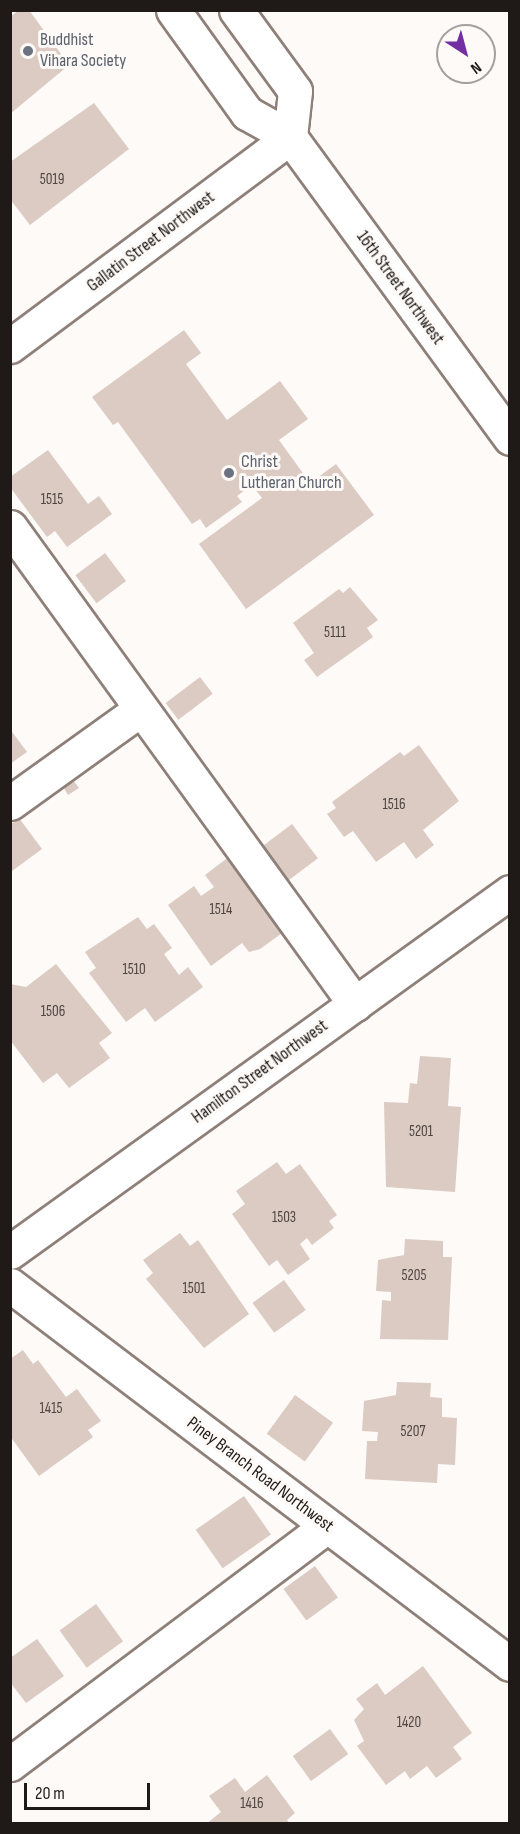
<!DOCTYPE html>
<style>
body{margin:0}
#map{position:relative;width:520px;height:1834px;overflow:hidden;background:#fdfaf8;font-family:"Sofia Sans Condensed",sans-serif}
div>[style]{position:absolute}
.building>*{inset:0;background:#dbcbc3;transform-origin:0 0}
.roads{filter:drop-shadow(2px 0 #8e8079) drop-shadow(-2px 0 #8e8079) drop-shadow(0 2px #8e8079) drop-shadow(0 -2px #8e8079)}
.minor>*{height:33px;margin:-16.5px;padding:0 16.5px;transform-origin:16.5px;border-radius:16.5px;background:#fff}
.major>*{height:33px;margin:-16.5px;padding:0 16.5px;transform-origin:16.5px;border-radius:16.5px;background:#fff}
.dots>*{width:16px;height:16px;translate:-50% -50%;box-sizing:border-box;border:3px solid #fdfaf8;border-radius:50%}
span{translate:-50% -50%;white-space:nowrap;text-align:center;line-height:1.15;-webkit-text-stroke:6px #fdfaf8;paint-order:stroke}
.number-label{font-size:15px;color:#4e4642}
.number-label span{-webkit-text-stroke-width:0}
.worship-label{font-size:18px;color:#5b616d}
.left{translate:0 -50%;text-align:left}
.street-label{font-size:18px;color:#1f1a17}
.frame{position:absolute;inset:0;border:12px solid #1f1a17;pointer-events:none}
.north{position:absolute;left:436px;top:24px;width:60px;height:60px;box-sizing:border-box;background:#fdfaf8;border:2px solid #a4a09e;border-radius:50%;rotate:144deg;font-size:16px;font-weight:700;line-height:24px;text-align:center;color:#1f1a17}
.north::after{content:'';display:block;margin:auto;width:21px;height:27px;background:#742fa3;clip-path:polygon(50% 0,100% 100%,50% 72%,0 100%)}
.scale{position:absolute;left:24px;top:1783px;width:126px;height:27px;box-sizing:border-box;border:3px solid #1f1a17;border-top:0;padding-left:8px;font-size:18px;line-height:21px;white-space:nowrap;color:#1f1a17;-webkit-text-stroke:4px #fdfaf8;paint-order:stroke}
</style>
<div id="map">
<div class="building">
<div style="clip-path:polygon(19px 10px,29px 10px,69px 65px,10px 114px,10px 17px)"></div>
<div style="clip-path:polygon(94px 103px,129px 149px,30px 225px,10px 199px,10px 162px)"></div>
<div style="clip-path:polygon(184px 330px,201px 353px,186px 364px,227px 420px,280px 381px,308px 419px,279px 440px,310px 483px,336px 464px,374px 515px,246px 609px,199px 544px,262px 498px,252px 485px,237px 496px,242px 502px,206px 528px,200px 519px,192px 524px,118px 422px,113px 425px,92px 397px)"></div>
<div style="clip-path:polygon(48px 450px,88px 504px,99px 496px,112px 514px,67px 547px,55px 531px,47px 537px,10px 487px,10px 477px)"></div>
<div style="left:105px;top:553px;width:35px;height:37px;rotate:53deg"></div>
<div style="clip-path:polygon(350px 587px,378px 620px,367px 628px,373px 637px,317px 677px,304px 660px,314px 653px,293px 623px,339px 589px,343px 593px)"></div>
<div style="left:200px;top:677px;width:21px;height:43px;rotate:53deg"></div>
<div style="clip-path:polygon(10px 729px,27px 752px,10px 764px)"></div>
<div style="clip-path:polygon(419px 745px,459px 801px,423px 830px,434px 845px,416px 859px,404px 842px,376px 862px,353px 831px,344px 837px,327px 814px,336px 808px,332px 802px,400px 752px,404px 756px)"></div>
<div style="clip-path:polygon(70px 776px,79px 788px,68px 795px,61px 783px)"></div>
<div style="clip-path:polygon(19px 818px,42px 849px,12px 871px,10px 825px)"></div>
<div style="left:292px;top:824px;width:43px;height:37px;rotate:53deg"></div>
<div style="clip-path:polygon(230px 856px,285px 931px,260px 949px,249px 952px,242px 943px,211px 966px,168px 905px,194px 886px,201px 896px,214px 887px,205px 875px)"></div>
<div style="clip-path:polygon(138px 917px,147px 929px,154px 924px,172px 948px,164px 954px,179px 975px,188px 967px,203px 987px,155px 1022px,145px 1008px,126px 1022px,89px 973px,96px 968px,85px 952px)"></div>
<div style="clip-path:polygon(56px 964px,112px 1033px,99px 1043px,110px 1058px,69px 1088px,57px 1073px,43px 1083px,10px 1040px,10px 984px,26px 987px)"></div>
<div style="clip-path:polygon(420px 1056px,451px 1058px,448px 1106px,461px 1107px,455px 1192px,386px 1187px,384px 1102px,408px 1103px,410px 1083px,417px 1084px)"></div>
<div style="clip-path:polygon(277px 1162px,286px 1174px,300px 1164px,337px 1215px,329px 1221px,334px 1228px,312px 1245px,307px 1238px,300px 1244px,310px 1259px,288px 1275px,277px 1260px,269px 1266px,232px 1214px,245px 1204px,236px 1191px)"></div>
<div style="clip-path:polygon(180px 1233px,190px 1246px,198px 1240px,249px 1314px,204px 1348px,146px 1279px,153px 1273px,143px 1260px)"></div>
<div style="clip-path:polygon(405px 1239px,443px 1241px,443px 1257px,452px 1257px,448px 1340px,380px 1339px,382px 1300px,391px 1301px,391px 1292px,376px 1291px,378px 1260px,404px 1255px)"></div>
<div style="left:284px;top:1280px;width:37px;height:39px;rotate:54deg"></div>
<div style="clip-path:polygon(23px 1350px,33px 1364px,38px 1360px,66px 1397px,77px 1389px,101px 1421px,88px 1430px,93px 1437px,39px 1476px,10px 1436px,10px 1359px)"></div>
<div style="clip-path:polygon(397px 1382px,431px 1383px,430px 1397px,442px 1398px,442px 1417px,457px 1418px,455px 1465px,438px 1464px,437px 1483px,365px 1479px,367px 1441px,377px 1441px,378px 1432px,362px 1431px,364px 1401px,396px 1395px)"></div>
<div style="left:295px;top:1395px;width:47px;height:48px;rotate:36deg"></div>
<div style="left:244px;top:1496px;width:47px;height:59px;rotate:55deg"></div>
<div style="left:315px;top:1566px;width:39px;height:39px;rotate:54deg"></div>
<div style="left:96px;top:1604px;width:46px;height:45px;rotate:54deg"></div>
<div style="clip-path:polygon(37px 1639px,64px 1676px,26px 1703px,10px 1682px,10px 1658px)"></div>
<div style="clip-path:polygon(423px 1666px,472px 1733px,453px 1747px,462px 1759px,436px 1778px,427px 1766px,410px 1779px,405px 1771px,386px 1785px,357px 1746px,364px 1741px,354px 1720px,364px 1709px,356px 1699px,377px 1683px,385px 1695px)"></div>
<div style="left:330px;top:1729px;width:31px;height:46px;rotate:54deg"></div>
<div style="clip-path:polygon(267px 1775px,295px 1813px,287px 1820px,290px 1824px,206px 1824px,221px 1812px,209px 1796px,235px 1778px,245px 1792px)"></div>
</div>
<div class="roads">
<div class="minor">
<div style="left:10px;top:346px;width:349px;rotate:-36.7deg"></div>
<div style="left:10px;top:527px;width:589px;rotate:54.12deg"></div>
<div style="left:10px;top:803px;width:161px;rotate:-35.7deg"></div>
<div style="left:10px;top:1252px;width:616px;rotate:-35.75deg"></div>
<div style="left:10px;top:1285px;width:627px;rotate:37.16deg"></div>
<div style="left:10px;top:1764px;width:396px;rotate:-36.9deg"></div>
</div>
<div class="major">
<div style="left:173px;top:10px;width:127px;rotate:54.3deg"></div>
<div style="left:247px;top:113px;width:49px;rotate:29.2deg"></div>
<div style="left:290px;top:137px;width:373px;rotate:53.8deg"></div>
<div style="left:236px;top:10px;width:100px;rotate:53.9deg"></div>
<div style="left:295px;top:91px;width:46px;rotate:96.2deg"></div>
</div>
</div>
<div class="dots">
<div style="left:28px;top:51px;background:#6b7280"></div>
<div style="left:229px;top:473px;background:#6b7280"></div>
</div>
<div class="number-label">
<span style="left:52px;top:180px">5019</span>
<span style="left:52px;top:500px">1515</span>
<span style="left:335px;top:633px">5111</span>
<span style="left:394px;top:805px">1516</span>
<span style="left:221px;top:910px">1514</span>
<span style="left:134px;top:970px">1510</span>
<span style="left:53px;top:1012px">1506</span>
<span style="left:421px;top:1132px">5201</span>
<span style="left:284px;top:1218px">1503</span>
<span style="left:414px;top:1276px">5205</span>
<span style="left:194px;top:1289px">1501</span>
<span style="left:51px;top:1409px">1415</span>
<span style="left:413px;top:1432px">5207</span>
<span style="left:409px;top:1723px">1420</span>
<span style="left:252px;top:1804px">1416</span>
</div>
<div class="worship-label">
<span class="left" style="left:40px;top:51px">Buddhist<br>Vihara Society</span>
<span class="left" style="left:241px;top:473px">Christ<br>Lutheran Church</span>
</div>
<div class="street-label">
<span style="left:151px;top:242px;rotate:-37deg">Gallatin Street Northwest</span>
<span style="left:400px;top:288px;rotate:54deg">16th Street Northwest</span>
<span style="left:260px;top:1072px;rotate:-36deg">Hamilton Street Northwest</span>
<span style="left:260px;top:1475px;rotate:37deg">Piney Branch Road Northwest</span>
</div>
<div class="frame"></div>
<div class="north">N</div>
<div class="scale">20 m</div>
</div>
